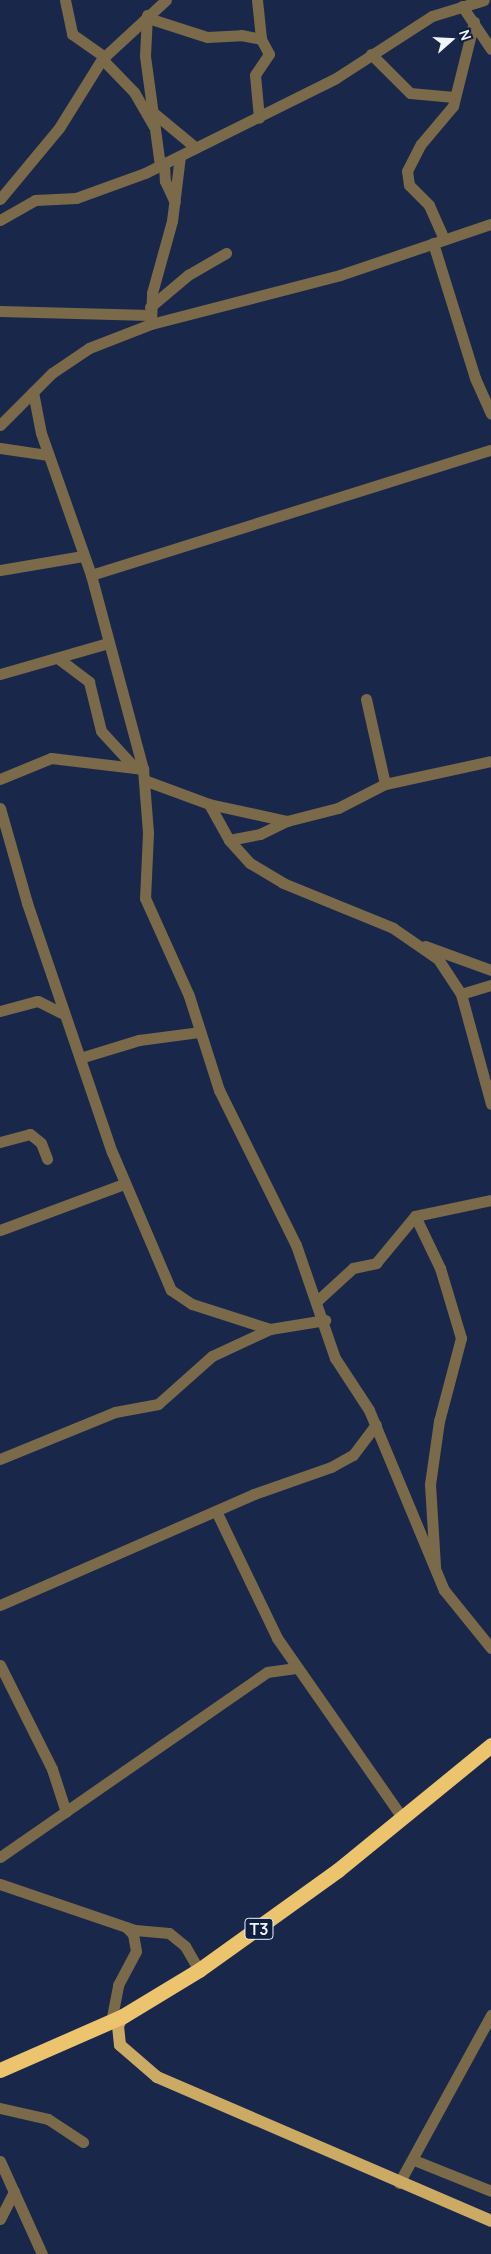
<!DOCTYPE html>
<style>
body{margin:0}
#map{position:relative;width:491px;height:2254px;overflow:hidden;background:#19284a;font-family:Manrope,sans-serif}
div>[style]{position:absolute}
.minor>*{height:11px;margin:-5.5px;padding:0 5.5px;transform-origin:5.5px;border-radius:5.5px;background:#7a6a49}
.major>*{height:12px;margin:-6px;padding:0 6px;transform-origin:6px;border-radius:6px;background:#cbab64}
.highway>*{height:15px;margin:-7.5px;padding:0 7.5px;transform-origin:7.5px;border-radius:7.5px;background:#ecc46d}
span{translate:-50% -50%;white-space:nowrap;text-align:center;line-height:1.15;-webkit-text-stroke:4.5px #101e3f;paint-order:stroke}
.shield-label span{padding:1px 4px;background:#101e3f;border:1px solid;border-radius:4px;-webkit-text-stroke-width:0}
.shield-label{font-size:16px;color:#f0f5fe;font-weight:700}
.north{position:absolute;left:426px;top:15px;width:50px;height:50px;-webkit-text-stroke:4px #101e3f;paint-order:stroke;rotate:71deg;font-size:14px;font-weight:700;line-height:20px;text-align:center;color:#f0f5fe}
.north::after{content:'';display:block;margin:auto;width:18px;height:22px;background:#f0f5fe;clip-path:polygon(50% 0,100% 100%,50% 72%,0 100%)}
</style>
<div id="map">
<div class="minor">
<div style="left:65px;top:0;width:35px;rotate:78deg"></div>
<div style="left:72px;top:34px;width:40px;rotate:34.9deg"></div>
<div style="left:257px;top:0;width:39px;rotate:84deg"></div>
<div style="left:261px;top:39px;width:17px;rotate:62deg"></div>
<div style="left:269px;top:54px;width:25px;rotate:124deg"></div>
<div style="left:255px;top:75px;width:43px;rotate:84.7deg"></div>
<div style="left:462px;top:6px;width:52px;rotate:56deg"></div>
<div style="left:147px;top:15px;width:41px;rotate:92.8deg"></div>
<div style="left:145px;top:56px;width:111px;rotate:82.2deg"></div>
<div style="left:148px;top:18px;width:62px;rotate:17.9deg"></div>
<div style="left:207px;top:37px;width:34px;rotate:-3deg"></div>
<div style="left:241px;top:35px;width:20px;rotate:11deg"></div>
<div style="left:371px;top:54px;width:55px;rotate:45deg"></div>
<div style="left:410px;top:93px;width:44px;rotate:5.2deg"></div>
<div style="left:102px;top:59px;width:46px;rotate:45.9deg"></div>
<div style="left:134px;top:92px;width:39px;rotate:60deg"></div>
<div style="left:155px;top:114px;width:53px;rotate:39.7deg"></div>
<div style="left:164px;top:164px;width:17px;rotate:87deg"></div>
<div style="left:165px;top:181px;width:23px;rotate:65deg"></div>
<div style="left:0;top:199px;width:92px;rotate:-50.3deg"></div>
<div style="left:59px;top:128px;width:81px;rotate:-58.1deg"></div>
<div style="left:102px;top:59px;width:87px;rotate:-42.7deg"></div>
<div style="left:0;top:220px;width:40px;rotate:-29.7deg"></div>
<div style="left:35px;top:200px;width:41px;rotate:-2.8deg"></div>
<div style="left:76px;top:198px;width:73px;rotate:-19.9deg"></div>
<div style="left:145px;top:173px;width:213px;rotate:-26.4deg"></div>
<div style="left:336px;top:78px;width:114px;rotate:-32.9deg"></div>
<div style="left:432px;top:16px;width:54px;rotate:-17.1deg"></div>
<div style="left:444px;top:239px;width:37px;rotate:-114deg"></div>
<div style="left:429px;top:205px;width:28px;rotate:-135deg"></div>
<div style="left:409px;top:185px;width:14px;rotate:-98deg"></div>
<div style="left:407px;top:171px;width:30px;rotate:-63deg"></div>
<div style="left:421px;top:144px;width:50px;rotate:-49.9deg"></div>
<div style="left:453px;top:106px;width:87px;rotate:-76deg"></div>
<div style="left:433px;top:243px;width:141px;rotate:72.7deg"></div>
<div style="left:475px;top:378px;width:39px;rotate:66deg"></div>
<div style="left:150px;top:307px;width:50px;rotate:-40.1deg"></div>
<div style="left:188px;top:275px;width:44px;rotate:-30.1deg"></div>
<div style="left:0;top:311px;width:150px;rotate:1.5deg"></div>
<div style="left:151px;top:324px;width:31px;rotate:-88deg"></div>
<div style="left:152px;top:293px;width:75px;rotate:-74.5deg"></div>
<div style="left:172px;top:221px;width:65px;rotate:-83deg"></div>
<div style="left:33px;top:392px;width:42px;rotate:79deg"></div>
<div style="left:41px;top:433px;width:151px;rotate:70.6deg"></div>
<div style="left:91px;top:575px;width:201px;rotate:75deg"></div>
<div style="left:143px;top:769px;width:64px;rotate:85.5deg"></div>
<div style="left:148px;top:833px;width:65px;rotate:92.6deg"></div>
<div style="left:145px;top:898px;width:107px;rotate:65.8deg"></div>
<div style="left:189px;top:996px;width:99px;rotate:72.3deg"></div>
<div style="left:219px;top:1090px;width:173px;rotate:63.6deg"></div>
<div style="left:296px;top:1245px;width:120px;rotate:71deg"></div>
<div style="left:335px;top:1358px;width:62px;rotate:56.8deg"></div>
<div style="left:369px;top:1410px;width:195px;rotate:67.4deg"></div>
<div style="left:444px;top:1590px;width:75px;rotate:51deg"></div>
<div style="left:0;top:425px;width:74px;rotate:-45deg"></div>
<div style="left:52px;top:373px;width:45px;rotate:-34deg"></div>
<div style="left:89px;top:348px;width:66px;rotate:-21.2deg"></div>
<div style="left:151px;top:324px;width:195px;rotate:-14.5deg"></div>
<div style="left:340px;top:275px;width:159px;rotate:-18.7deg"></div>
<div style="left:0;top:448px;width:49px;rotate:8.3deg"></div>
<div style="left:0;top:570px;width:84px;rotate:-9.6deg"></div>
<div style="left:91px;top:575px;width:419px;rotate:-17.4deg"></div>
<div style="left:59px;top:659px;width:38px;rotate:37deg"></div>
<div style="left:89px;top:682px;width:50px;rotate:76.2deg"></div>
<div style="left:101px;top:731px;width:50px;rotate:47.4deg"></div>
<div style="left:0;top:674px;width:112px;rotate:-16deg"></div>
<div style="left:366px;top:699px;width:87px;rotate:77.4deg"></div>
<div style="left:0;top:779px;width:55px;rotate:-22.4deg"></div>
<div style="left:51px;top:758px;width:93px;rotate:6.8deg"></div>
<div style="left:144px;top:780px;width:69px;rotate:20.3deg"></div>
<div style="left:209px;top:804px;width:80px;rotate:12.3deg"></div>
<div style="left:287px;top:821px;width:53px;rotate:-14.3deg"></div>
<div style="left:338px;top:808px;width:53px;rotate:-27.1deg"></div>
<div style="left:385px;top:784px;width:108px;rotate:-12.2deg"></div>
<div style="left:209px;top:804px;width:41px;rotate:60.9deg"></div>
<div style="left:229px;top:840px;width:31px;rotate:48deg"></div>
<div style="left:250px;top:863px;width:39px;rotate:31deg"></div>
<div style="left:283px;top:883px;width:119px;rotate:22.2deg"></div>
<div style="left:393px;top:928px;width:55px;rotate:34.6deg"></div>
<div style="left:438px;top:959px;width:42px;rotate:56.7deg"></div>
<div style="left:461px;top:994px;width:114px;rotate:74.7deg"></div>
<div style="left:0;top:808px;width:99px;rotate:74.1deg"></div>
<div style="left:27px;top:903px;width:263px;rotate:71.2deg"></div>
<div style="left:112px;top:1152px;width:150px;rotate:66.9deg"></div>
<div style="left:171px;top:1290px;width:25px;rotate:34deg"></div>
<div style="left:192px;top:1304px;width:82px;rotate:17.8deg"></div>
<div style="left:270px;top:1329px;width:56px;rotate:-9.3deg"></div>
<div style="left:229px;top:840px;width:32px;rotate:-11deg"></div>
<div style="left:260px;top:834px;width:30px;rotate:-26deg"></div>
<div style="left:425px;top:946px;width:70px;rotate:20deg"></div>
<div style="left:461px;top:994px;width:31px;rotate:-17deg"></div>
<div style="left:0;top:1011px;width:39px;rotate:-15deg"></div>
<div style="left:38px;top:1001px;width:29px;rotate:27deg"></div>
<div style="left:80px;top:1058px;width:62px;rotate:-17deg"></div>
<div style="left:139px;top:1040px;width:62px;rotate:-7.5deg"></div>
<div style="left:0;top:1142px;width:31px;rotate:-15deg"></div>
<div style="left:30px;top:1134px;width:14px;rotate:39deg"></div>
<div style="left:41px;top:1143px;width:17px;rotate:69deg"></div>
<div style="left:415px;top:1216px;width:58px;rotate:64.3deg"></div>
<div style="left:440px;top:1268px;width:73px;rotate:73.3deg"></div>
<div style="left:461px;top:1338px;width:86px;rotate:104.8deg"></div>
<div style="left:439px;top:1421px;width:64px;rotate:98.1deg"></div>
<div style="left:430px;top:1484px;width:82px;rotate:86.5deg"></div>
<div style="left:0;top:1230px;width:132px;rotate:-20.4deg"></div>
<div style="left:318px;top:1300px;width:47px;rotate:-42.4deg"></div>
<div style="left:353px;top:1268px;width:24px;rotate:-12deg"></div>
<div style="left:376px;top:1263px;width:61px;rotate:-50.3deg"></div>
<div style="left:415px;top:1216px;width:78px;rotate:-11.9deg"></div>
<div style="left:0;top:1459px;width:124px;rotate:-22.2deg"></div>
<div style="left:115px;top:1412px;width:44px;rotate:-10.5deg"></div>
<div style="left:158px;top:1404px;width:72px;rotate:-41.6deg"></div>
<div style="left:212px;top:1356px;width:64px;rotate:-25deg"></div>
<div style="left:216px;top:1511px;width:141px;rotate:64.3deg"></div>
<div style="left:277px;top:1638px;width:218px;rotate:55.1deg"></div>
<div style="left:0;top:1605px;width:277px;rotate:-23.6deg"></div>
<div style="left:254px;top:1494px;width:82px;rotate:-19.3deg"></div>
<div style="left:331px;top:1467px;width:25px;rotate:-29deg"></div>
<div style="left:353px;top:1455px;width:38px;rotate:-53deg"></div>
<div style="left:0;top:1665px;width:116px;rotate:63.4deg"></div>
<div style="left:52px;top:1769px;width:45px;rotate:72deg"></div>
<div style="left:0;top:1857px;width:325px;rotate:-34.7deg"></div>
<div style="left:267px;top:1672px;width:29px;rotate:-8deg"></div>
<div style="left:0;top:1884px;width:143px;rotate:18.8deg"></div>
<div style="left:135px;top:1930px;width:34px;rotate:5deg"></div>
<div style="left:169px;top:1933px;width:21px;rotate:39deg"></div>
<div style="left:185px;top:1946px;width:28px;rotate:60deg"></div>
<div style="left:111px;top:2022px;width:38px;rotate:-79deg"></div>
<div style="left:118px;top:1985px;width:38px;rotate:-62deg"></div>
<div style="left:136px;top:1951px;width:17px;rotate:-100deg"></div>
<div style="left:133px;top:1934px;width:10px;rotate:-135deg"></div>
<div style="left:0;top:2108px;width:49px;rotate:12.9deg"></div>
<div style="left:48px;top:2119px;width:42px;rotate:33.3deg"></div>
<div style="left:414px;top:2160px;width:83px;rotate:21.9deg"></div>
<div style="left:0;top:2161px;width:102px;rotate:65.7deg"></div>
<div style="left:399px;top:2183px;width:192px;rotate:-61.3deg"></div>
<div style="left:0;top:2219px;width:31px;rotate:-63deg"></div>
</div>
<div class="major">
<div style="left:123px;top:2016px;width:11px;rotate:117deg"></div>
<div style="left:118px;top:2026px;width:19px;rotate:84deg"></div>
<div style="left:120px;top:2045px;width:49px;rotate:40.9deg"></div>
<div style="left:157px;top:2077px;width:364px;rotate:23.3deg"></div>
</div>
<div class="highway">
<div style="left:0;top:2070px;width:134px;rotate:-23.7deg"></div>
<div style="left:123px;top:2016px;width:89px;rotate:-31.2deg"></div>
<div style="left:199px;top:1970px;width:171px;rotate:-35.7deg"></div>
<div style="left:338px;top:1870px;width:198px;rotate:-39.2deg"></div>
</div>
<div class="shield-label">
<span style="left:259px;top:1929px">T3</span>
</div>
<div class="north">N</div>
</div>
